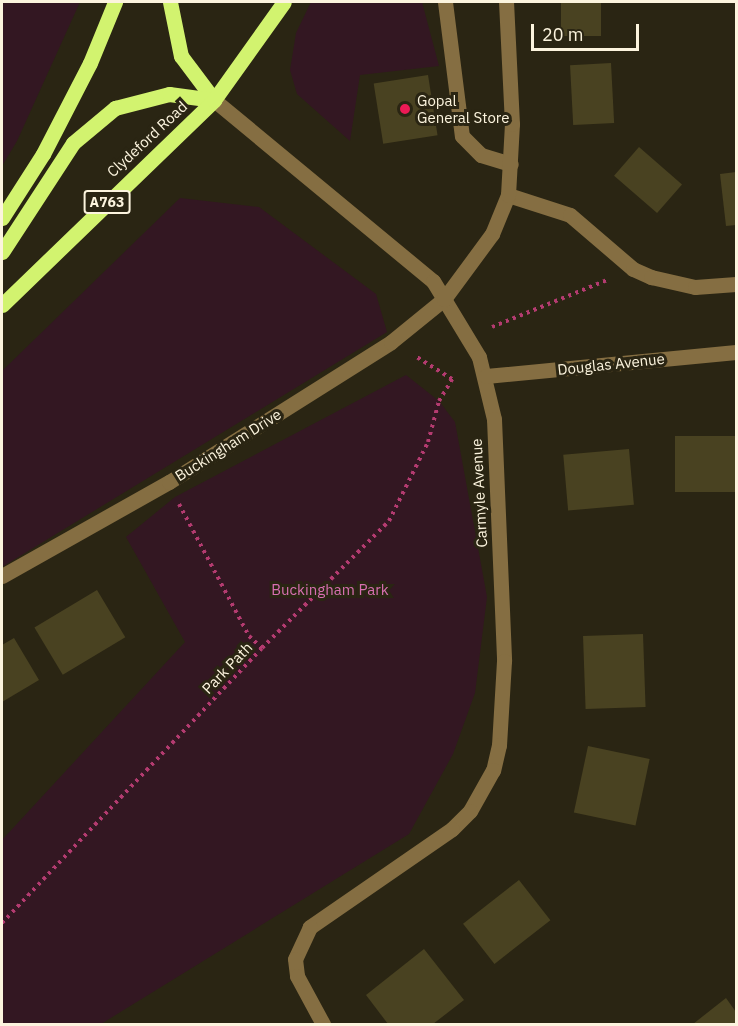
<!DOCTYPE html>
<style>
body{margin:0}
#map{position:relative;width:738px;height:1026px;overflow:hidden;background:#2a2513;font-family:"IBM Plex Sans",sans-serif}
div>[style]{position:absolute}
.green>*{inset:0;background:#331722}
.building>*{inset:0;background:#494221;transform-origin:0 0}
.path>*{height:4px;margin-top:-2px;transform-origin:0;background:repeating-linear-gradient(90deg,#b43b70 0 3px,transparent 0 7.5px)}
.minor>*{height:15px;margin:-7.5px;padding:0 7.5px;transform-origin:7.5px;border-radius:7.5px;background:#856e42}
.major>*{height:15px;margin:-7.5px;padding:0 7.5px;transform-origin:7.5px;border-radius:7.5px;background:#d2f36f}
.dots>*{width:16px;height:16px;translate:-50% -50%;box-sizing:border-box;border:3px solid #2a2513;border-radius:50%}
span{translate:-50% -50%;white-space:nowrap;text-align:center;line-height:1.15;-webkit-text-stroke:6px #2a2513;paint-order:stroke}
.shield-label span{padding:2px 4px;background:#2a2513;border:2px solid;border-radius:4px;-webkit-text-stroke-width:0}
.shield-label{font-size:14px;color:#fcf4de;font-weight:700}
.poi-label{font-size:15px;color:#fcf4de}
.left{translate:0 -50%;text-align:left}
.street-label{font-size:15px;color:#fcf4de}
.park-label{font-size:15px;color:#d86fb1}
.frame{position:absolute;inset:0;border:3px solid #fcf4de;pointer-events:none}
.scale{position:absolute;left:531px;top:24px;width:108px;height:27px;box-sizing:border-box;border:3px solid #fcf4de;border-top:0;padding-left:8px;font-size:18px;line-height:21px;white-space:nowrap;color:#fcf4de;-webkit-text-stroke:4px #2a2513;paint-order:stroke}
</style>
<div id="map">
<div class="green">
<div style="clip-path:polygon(2px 2px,80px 2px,17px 141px,2px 166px)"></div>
<div style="clip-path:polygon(311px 2px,422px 2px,439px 66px,360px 75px,350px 141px,297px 94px,290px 70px,296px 33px)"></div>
<div style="clip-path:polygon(180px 198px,259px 207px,376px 294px,387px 332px,2px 567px,2px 371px)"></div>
<div style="clip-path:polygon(406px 375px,439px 401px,455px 422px,487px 597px,475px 693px,453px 754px,409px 834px,101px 1024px,2px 1024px,2px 840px,185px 642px,126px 537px,175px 497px)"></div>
</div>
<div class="building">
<div style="left:561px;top:2px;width:40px;height:34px"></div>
<div style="left:611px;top:63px;width:60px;height:41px;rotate:87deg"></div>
<div style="left:428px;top:75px;width:61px;height:55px;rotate:81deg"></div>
<div style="left:639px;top:147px;width:57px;height:38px;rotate:41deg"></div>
<div style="clip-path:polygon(736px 172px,736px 225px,726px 226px,720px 174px)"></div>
<div style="left:736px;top:436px;width:56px;height:61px;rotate:90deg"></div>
<div style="left:629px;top:449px;width:56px;height:66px;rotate:85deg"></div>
<div style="left:97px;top:590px;width:55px;height:73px;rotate:59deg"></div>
<div style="left:643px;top:634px;width:73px;height:60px;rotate:88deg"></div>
<div style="clip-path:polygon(14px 638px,39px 680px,2px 702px,2px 645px)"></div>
<div style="left:588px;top:746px;width:63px;height:68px;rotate:12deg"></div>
<div style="left:519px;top:880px;width:51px;height:71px;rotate:52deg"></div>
<div style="clip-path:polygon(424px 949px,464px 1000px,433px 1024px,388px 1024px,366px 995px)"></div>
<div style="clip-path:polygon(726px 998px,736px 1012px,736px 1024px,693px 1024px)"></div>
</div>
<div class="path">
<div style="left:492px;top:327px;width:124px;rotate:-22.2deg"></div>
<div style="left:179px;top:504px;width:149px;rotate:62.1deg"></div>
<div style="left:249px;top:636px;width:18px;rotate:43deg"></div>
<div style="left:2px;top:923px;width:378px;rotate:-46.6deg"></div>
<div style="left:262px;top:648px;width:180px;rotate:-45deg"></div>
<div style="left:389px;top:521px;width:88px;rotate:-63.7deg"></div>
<div style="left:428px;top:442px;width:42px;rotate:-75deg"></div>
<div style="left:439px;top:401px;width:26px;rotate:-59deg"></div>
<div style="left:452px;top:379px;width:44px;rotate:-148.1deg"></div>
</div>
<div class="minor">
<div style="left:445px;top:2px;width:135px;rotate:82.8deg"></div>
<div style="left:462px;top:136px;width:27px;rotate:45deg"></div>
<div style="left:481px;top:155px;width:31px;rotate:17deg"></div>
<div style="left:214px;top:100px;width:284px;rotate:39.6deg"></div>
<div style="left:433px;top:281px;width:89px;rotate:58.8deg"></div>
<div style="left:479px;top:357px;width:64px;rotate:76.4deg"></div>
<div style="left:494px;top:419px;width:242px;rotate:87.6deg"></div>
<div style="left:504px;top:661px;width:84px;rotate:93.4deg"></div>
<div style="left:499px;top:745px;width:26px;rotate:103deg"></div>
<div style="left:493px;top:770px;width:47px;rotate:119.3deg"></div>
<div style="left:470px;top:811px;width:25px;rotate:135deg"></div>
<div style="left:452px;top:829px;width:173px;rotate:145.4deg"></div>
<div style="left:310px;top:927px;width:35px;rotate:115deg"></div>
<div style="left:295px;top:959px;width:17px;rotate:83deg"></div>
<div style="left:297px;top:976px;width:55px;rotate:61.6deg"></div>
<div style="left:508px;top:195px;width:65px;rotate:17.9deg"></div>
<div style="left:570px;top:215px;width:83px;rotate:40.6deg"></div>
<div style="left:633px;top:269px;width:20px;rotate:24deg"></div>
<div style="left:651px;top:277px;width:45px;rotate:12.8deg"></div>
<div style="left:695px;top:287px;width:41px;rotate:-4.2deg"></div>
<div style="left:486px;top:376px;width:251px;rotate:-5.5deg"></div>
<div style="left:2px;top:576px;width:192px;rotate:-29.4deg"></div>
<div style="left:169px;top:482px;width:262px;rotate:-32.2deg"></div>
<div style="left:391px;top:342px;width:68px;rotate:-39.1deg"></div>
<div style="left:444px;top:299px;width:81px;rotate:-53.6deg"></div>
<div style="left:492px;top:234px;width:42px;rotate:-67.7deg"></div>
<div style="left:508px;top:195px;width:71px;rotate:-86.8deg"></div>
<div style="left:512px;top:124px;width:122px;rotate:-92.8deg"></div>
</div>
<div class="major">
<div style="left:170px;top:2px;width:55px;rotate:78.5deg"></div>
<div style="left:181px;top:56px;width:55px;rotate:53.1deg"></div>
<div style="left:2px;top:218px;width:76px;rotate:-57.4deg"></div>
<div style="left:43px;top:154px;width:102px;rotate:-62.7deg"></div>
<div style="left:90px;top:63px;width:66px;rotate:-67.7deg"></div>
<div style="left:2px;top:252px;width:130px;rotate:-56.9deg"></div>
<div style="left:73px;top:143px;width:55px;rotate:-39.8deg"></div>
<div style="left:115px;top:108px;width:56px;rotate:-14.5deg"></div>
<div style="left:169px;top:94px;width:45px;rotate:7.6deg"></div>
<div style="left:2px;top:305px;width:295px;rotate:-44deg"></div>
<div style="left:214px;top:100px;width:120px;rotate:-54.5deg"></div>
</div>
<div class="dots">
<div style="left:405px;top:109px;background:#ec1a55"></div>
</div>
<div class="shield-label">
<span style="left:107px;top:202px">A763</span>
</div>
<div class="poi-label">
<span class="left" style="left:417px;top:109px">Gopal<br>General Store</span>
</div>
<div class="street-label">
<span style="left:147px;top:139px;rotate:-43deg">Clydeford Road</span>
<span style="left:611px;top:364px;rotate:-6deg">Douglas Avenue</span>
<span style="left:228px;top:445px;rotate:-32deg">Buckingham Drive</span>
<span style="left:479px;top:493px;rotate:-93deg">Carmyle Avenue</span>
<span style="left:227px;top:668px;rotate:-46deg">Park Path</span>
</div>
<div class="park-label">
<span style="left:330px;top:590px">Buckingham Park</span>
</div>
<div class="frame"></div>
<div class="scale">20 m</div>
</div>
